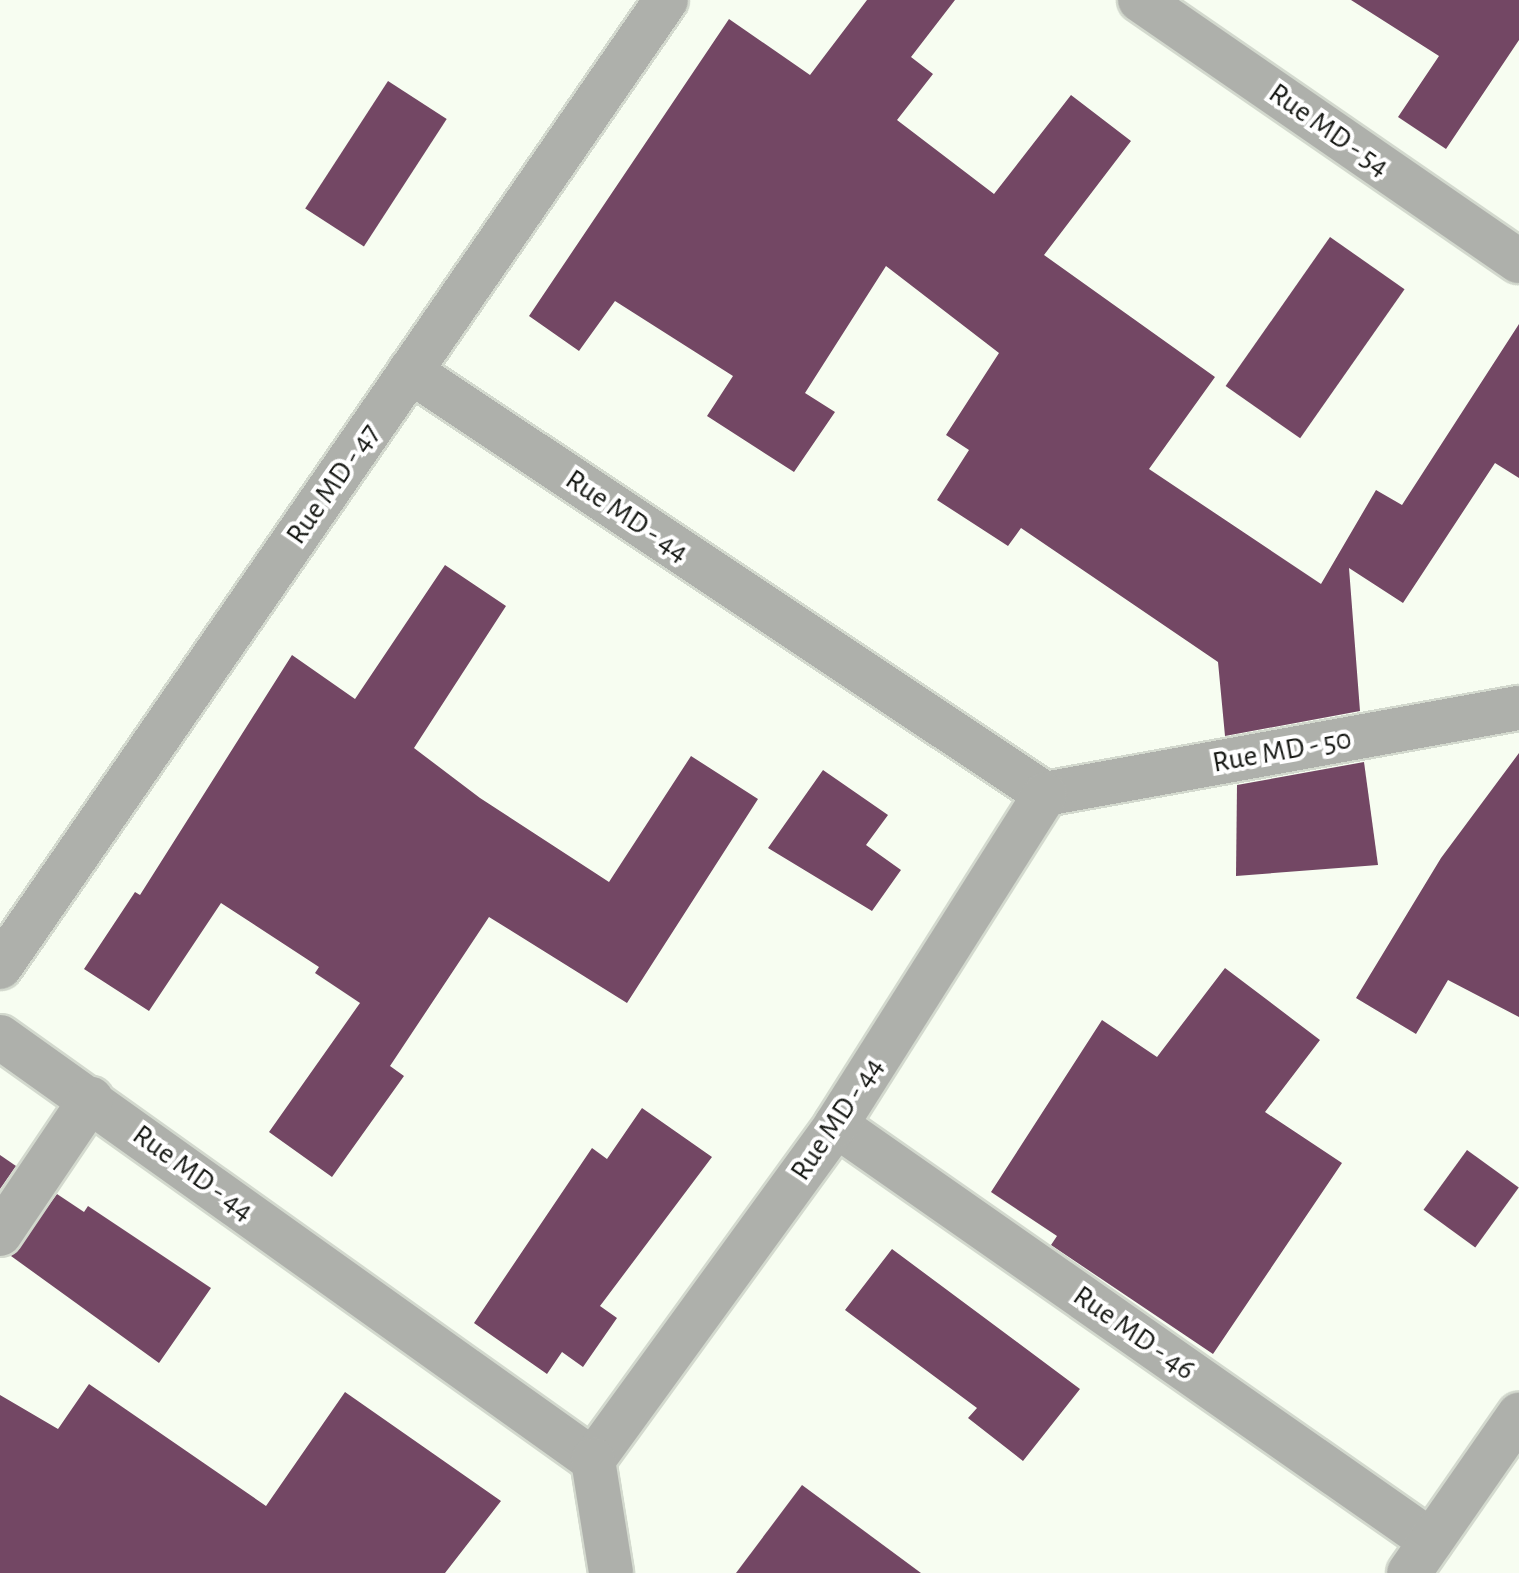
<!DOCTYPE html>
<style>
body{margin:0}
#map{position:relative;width:1519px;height:1573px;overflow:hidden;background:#f7fdf1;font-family:"Alegreya Sans",sans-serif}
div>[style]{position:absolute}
.building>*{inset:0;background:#734764;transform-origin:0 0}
.roads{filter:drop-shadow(2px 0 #d3d9ce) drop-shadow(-2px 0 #d3d9ce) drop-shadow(0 2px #d3d9ce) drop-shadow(0 -2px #d3d9ce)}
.street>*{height:44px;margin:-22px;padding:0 22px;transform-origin:22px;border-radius:22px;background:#aeb0ab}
span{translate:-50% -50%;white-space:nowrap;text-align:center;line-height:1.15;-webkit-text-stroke:8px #fff;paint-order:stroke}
.street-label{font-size:30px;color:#191b17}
</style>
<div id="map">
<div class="building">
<div style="clip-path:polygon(867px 0,955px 0,911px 57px,933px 74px,897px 120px,994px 194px,1071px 95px,1131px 141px,1044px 255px,1215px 377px,1149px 469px,1321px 584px,1376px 490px,1402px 505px,1519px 324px,1519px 478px,1495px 463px,1403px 603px,1349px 568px,1360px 711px,1225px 736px,1218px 662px,1021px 528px,1008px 546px,937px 500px,969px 450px,946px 435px,999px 353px,886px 266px,805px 393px,835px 412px,794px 472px,707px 416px,733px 376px,615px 301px,579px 351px,529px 316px,729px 19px,810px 75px)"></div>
<div style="clip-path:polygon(1351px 0,1519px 0,1519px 40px,1446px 149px,1398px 117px,1439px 56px)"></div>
<div style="left:388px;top:81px;width:70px;height:152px;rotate:33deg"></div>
<div style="left:1330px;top:237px;width:91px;height:182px;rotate:35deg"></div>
<div style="clip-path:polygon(445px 565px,506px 606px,414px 748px,480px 798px,609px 882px,691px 756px,758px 799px,627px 1003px,489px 917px,390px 1066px,404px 1076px,332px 1177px,269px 1132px,360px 1003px,315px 973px,319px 967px,221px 903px,149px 1011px,84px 969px,135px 892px,140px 895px,292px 655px,355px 699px)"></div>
<div style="clip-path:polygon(1519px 753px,1519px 1017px,1448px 980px,1416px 1034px,1356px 998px,1441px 858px)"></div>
<div style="clip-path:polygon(1364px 762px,1378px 865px,1236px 876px,1237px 785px)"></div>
<div style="clip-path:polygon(823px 770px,888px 815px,866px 845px,901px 870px,872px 911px,768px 848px)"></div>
<div style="clip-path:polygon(1225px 968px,1320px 1040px,1265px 1112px,1342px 1163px,1213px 1354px,1051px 1245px,1057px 1236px,991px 1192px,1102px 1020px,1157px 1057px)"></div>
<div style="clip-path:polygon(642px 1108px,712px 1157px,600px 1306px,617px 1318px,583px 1367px,562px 1352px,547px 1374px,474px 1323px,592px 1148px,607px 1159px)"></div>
<div style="left:1467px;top:1150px;width:64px;height:74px;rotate:36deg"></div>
<div style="clip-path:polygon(0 1155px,16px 1166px,0 1189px)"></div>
<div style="clip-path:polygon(57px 1194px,84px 1212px,88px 1206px,211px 1288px,159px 1363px,11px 1256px)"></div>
<div style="clip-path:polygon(892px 1249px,1080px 1389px,1023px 1461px,968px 1418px,977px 1408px,845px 1310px)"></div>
<div style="clip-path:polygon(89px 1384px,266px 1506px,345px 1392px,501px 1501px,445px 1573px,0 1573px,0 1395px,58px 1429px)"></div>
<div style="clip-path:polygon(802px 1485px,921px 1573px,736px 1573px)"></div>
</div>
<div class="roads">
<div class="street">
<div style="left:1140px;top:0;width:460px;rotate:34.6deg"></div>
<div style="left:410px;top:371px;width:763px;rotate:33.67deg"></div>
<div style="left:1045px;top:794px;width:482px;rotate:-10.3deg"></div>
<div style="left:0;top:967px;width:1174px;rotate:-55.44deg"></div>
<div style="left:0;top:1037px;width:728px;rotate:35.5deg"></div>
<div style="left:836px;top:1125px;width:726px;rotate:34.96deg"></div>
<div style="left:0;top:1234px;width:163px;rotate:-56deg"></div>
<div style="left:593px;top:1460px;width:414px;rotate:-54deg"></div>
<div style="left:836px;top:1125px;width:391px;rotate:-57.7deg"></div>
<div style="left:593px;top:1460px;width:114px;rotate:80.9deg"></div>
<div style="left:1409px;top:1573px;width:193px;rotate:-55.2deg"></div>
</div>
</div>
<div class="street-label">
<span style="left:1329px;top:130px;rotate:35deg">Rue MD - 54</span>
<span style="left:333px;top:484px;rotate:-55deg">Rue MD - 47</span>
<span style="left:627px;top:516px;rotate:34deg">Rue MD - 44</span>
<span style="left:1282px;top:751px;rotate:-10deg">Rue MD - 50</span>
<span style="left:837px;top:1119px;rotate:-56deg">Rue MD - 44</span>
<span style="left:193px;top:1173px;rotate:36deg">Rue MD - 44</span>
<span style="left:1134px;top:1333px;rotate:35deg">Rue MD - 46</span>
</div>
</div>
